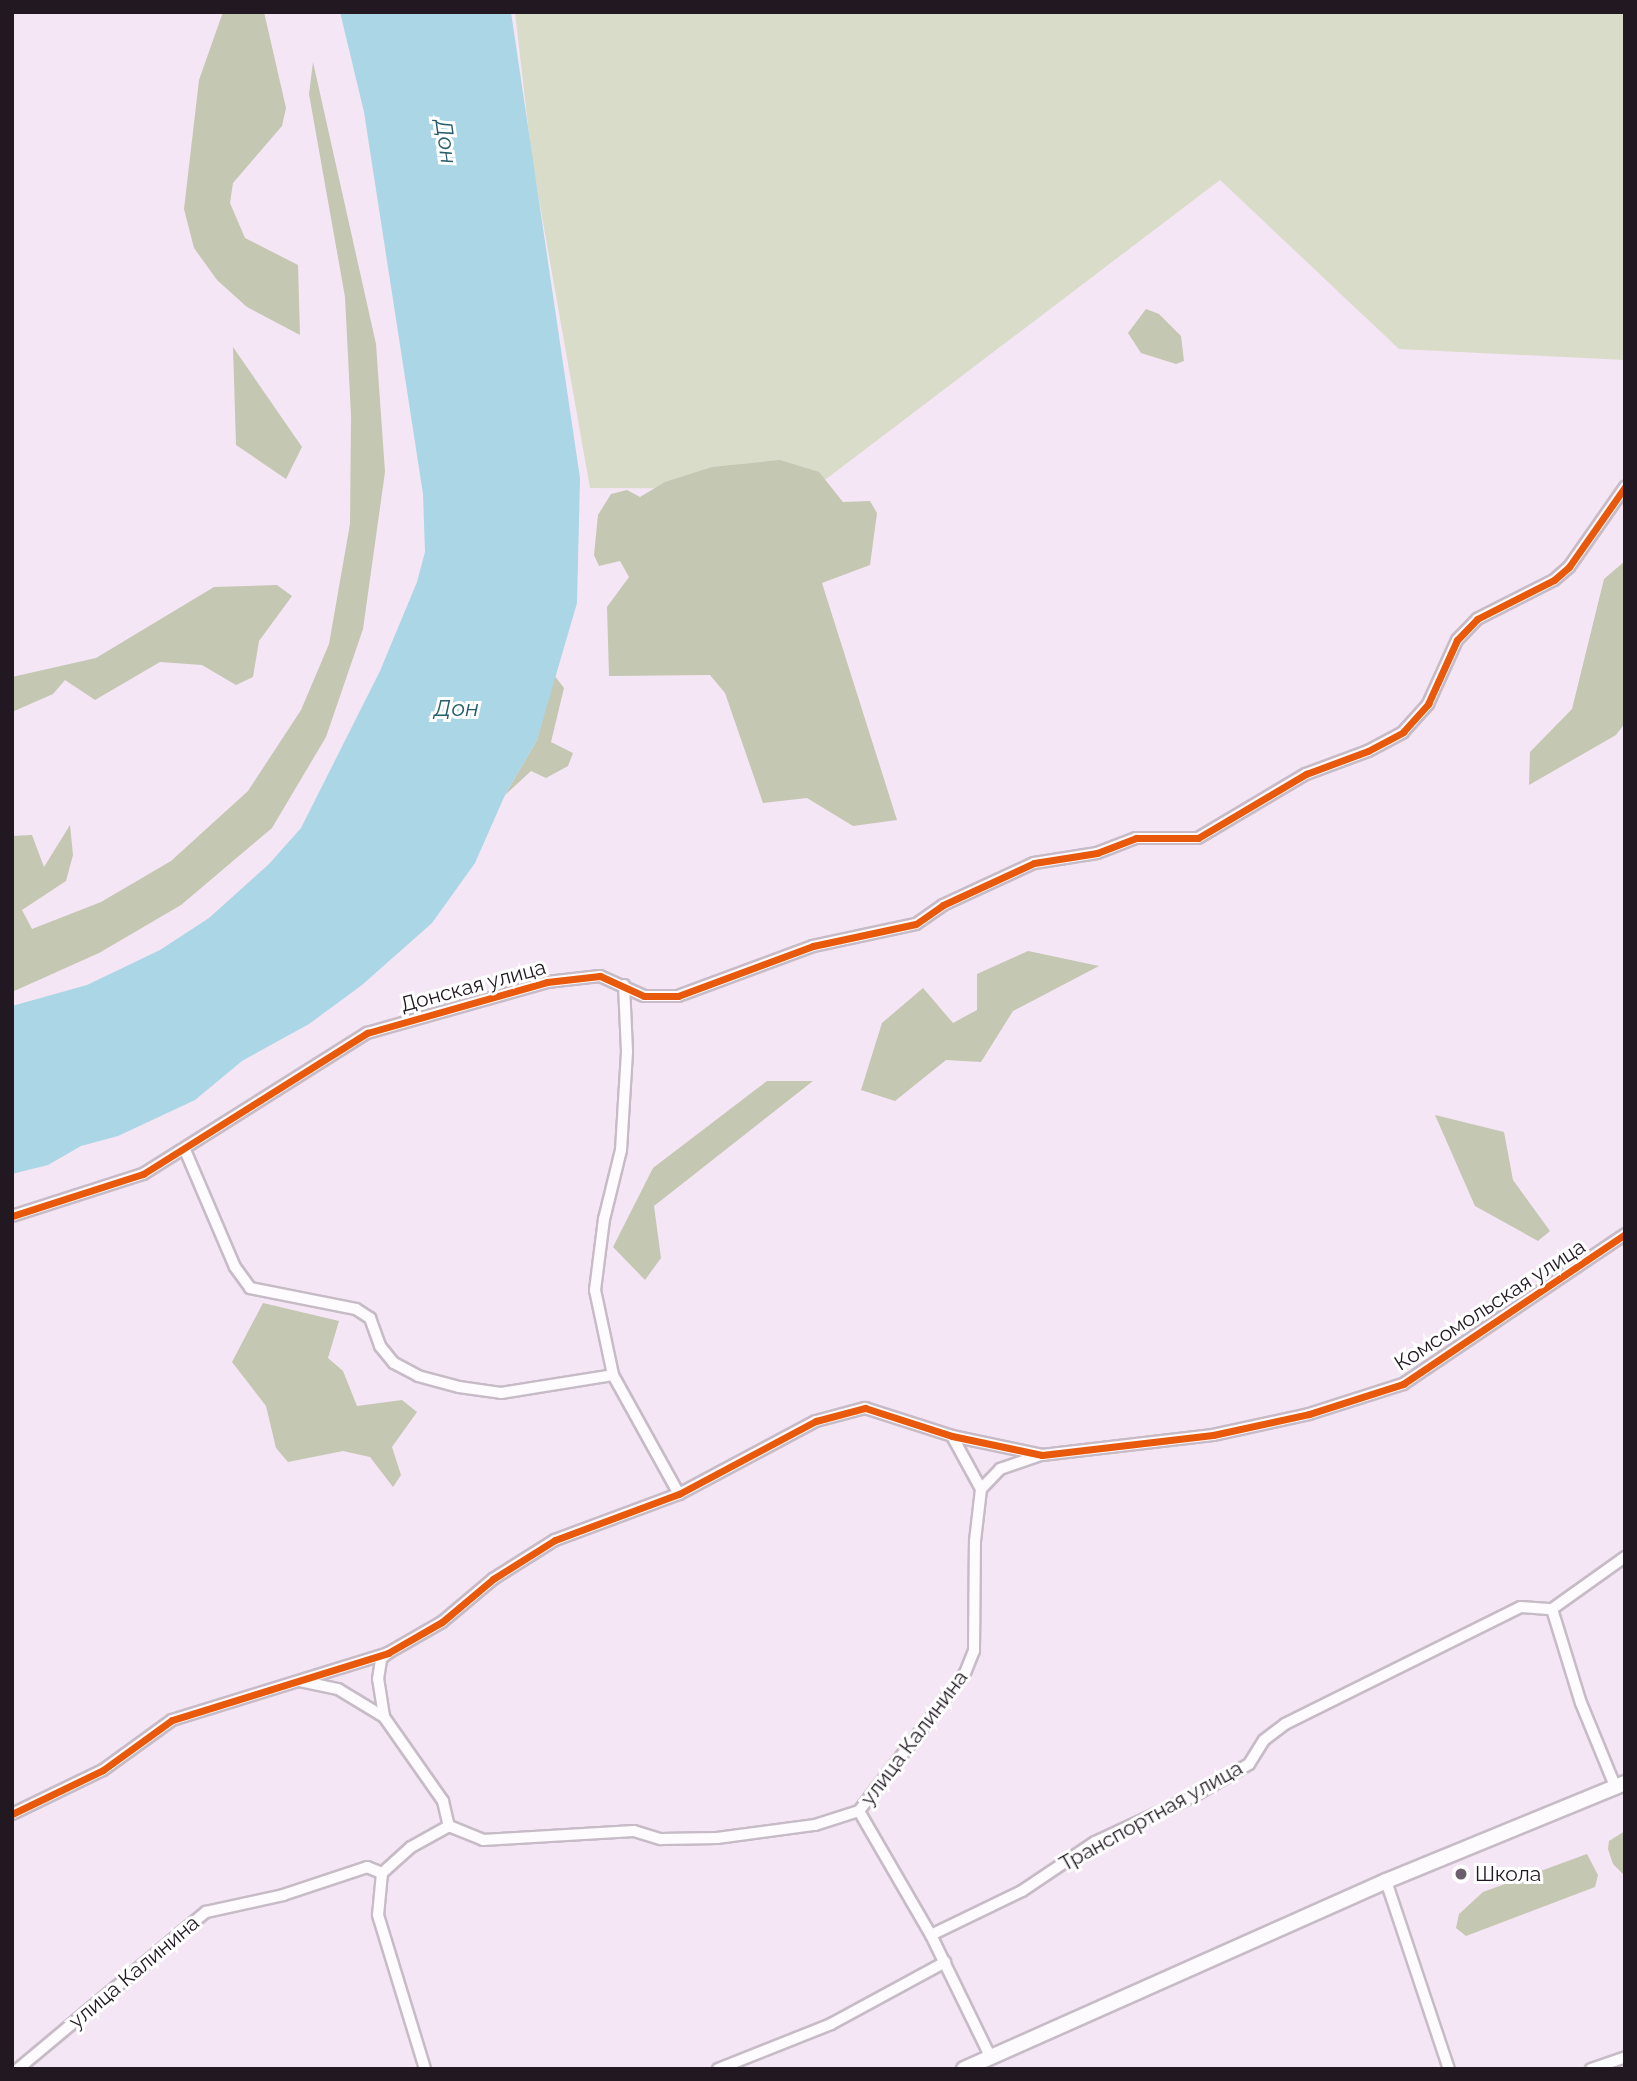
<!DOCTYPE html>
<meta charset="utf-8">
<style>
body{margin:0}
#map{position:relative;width:1637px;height:2081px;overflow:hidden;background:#f4e6f4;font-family:Raleway,sans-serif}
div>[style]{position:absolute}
.green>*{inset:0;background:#d9dcc9}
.forest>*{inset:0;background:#c4c7b2}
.water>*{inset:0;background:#abd6e5}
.roads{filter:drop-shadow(2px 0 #c6bbc6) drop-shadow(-2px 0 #c6bbc6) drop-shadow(0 2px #c6bbc6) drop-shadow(0 -2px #c6bbc6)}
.street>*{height:10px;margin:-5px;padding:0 5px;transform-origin:5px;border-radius:5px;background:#fdfbfd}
.secondary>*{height:14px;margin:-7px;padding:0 7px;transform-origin:7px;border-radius:7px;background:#fdfbfd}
.cycleway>*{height:7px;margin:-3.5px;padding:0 3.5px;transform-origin:3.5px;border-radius:3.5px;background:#e8590c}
.dots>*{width:19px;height:19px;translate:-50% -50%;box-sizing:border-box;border:4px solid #fff;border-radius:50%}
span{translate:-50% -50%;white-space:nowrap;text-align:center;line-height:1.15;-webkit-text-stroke:6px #fff;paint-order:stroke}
.street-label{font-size:21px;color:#211822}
.poi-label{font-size:21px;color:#211822}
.left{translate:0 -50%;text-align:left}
.water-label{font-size:23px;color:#275e6a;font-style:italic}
.frame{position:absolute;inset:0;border:14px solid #211822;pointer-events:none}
</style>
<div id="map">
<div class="green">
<div style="clip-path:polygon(515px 12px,1625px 12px,1625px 360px,1399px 349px,1220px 180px,813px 489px,590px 488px,532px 160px)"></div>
</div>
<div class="forest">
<div style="clip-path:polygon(223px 12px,264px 12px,286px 108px,282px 126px,233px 183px,230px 203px,245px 238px,298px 265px,300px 335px,247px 307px,217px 280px,194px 248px,184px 209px,199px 80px)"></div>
<div style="clip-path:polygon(313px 62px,376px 344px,385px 472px,363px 629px,326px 737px,272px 828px,181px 905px,99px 953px,12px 992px,12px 836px,32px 835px,44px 867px,70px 825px,73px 855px,66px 881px,22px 910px,32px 929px,101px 902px,171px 861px,248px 791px,301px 710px,329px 644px,350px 524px,351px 416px,345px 297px,309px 94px)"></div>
<div style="clip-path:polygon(1146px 309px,1159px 314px,1181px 336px,1184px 361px,1176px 364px,1141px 353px,1128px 333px)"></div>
<div style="clip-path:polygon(233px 347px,302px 447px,286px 479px,236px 445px)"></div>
<div style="clip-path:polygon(780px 460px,819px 472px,843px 502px,870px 501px,877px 513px,870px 565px,822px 583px,897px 820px,853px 826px,807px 798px,763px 803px,725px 693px,710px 675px,609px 676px,607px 607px,629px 577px,620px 561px,599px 566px,594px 555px,598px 515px,611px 494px,627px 490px,640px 497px,665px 482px,712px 467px)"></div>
<div style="clip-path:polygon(1625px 561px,1625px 723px,1616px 735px,1529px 785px,1530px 752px,1572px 709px,1604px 579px)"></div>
<div style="clip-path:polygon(277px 585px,292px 596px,259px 641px,253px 677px,236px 685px,202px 665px,160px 662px,95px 700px,65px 680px,53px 694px,12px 712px,12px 677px,96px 658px,214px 587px)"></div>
<div style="clip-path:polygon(554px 675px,564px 688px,551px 742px,573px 753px,568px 766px,546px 778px,531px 771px,505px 795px,537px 740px)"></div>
<div style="clip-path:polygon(1028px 951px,1099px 966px,1013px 1011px,981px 1062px,946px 1060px,895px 1101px,861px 1090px,882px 1023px,923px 988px,953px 1023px,977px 1010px,977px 974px)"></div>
<div style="clip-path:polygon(767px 1081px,813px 1081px,654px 1206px,661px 1258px,645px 1280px,613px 1247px,653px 1168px)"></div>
<div style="clip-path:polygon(1435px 1115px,1504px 1132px,1513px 1180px,1550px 1231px,1538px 1241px,1475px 1206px)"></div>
<div style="clip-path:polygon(263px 1303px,339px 1321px,328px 1358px,343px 1371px,357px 1406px,402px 1400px,417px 1412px,392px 1447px,401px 1475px,393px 1487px,370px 1457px,343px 1451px,288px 1462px,276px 1448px,266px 1406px,232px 1362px)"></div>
<div style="clip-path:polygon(1625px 1831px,1625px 1874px,1623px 1874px,1613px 1864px,1608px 1849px,1609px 1841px)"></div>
<div style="clip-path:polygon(1587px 1854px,1598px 1875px,1595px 1887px,1466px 1936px,1456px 1928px,1459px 1914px,1483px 1892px)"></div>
</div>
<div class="water">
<div style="clip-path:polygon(340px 12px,511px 12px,580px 478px,577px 603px,537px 740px,505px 795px,475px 863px,432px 923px,362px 985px,309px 1024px,242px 1061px,195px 1100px,118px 1136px,81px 1146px,48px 1165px,12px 1174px,12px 1006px,87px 985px,160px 950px,209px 918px,269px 864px,301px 828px,380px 671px,417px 582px,425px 552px,423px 494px,364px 112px)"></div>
</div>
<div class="roads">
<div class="street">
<div style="left:624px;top:985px;width:67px;rotate:87.4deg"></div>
<div style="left:627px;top:1052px;width:98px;rotate:93.5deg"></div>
<div style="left:621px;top:1150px;width:71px;rotate:103.8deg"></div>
<div style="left:604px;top:1219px;width:72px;rotate:97.2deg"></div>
<div style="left:595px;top:1290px;width:87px;rotate:78deg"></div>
<div style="left:613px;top:1375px;width:136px;rotate:61deg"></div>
<div style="left:185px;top:1150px;width:127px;rotate:66.9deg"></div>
<div style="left:235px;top:1267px;width:26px;rotate:54deg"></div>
<div style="left:250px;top:1288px;width:108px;rotate:11.2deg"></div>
<div style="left:356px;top:1309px;width:17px;rotate:33deg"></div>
<div style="left:370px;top:1318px;width:30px;rotate:70deg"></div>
<div style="left:380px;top:1346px;width:22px;rotate:51deg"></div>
<div style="left:394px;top:1363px;width:27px;rotate:28deg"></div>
<div style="left:418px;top:1376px;width:42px;rotate:15deg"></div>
<div style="left:459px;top:1387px;width:42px;rotate:8.1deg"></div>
<div style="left:501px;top:1393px;width:113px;rotate:-9.1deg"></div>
<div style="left:12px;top:1216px;width:138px;rotate:-17.8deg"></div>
<div style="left:143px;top:1174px;width:265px;rotate:-32.2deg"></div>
<div style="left:367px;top:1033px;width:187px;rotate:-15.8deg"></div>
<div style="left:547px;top:982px;width:53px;rotate:-6.5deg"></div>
<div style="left:600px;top:976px;width:48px;rotate:24.4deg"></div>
<div style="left:644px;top:996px;width:34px"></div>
<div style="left:678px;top:996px;width:144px;rotate:-20.3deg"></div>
<div style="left:813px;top:946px;width:105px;rotate:-12.1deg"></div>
<div style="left:916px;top:924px;width:33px;rotate:-35deg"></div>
<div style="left:943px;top:905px;width:100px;rotate:-24.8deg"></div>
<div style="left:1034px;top:863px;width:64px;rotate:-9deg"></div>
<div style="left:1097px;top:853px;width:42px;rotate:-21deg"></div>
<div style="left:1136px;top:838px;width:62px"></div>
<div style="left:1198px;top:838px;width:126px;rotate:-30.7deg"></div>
<div style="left:1306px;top:774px;width:66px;rotate:-20.4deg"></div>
<div style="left:1368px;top:751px;width:40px;rotate:-28deg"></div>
<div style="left:1403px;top:732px;width:38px;rotate:-48deg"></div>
<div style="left:1428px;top:704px;width:70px;rotate:-65.6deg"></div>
<div style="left:1457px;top:640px;width:29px;rotate:-46deg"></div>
<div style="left:1477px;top:619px;width:86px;rotate:-26.9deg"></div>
<div style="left:1554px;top:580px;width:20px;rotate:-41deg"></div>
<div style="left:1569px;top:567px;width:98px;rotate:-55deg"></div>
<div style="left:952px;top:1436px;width:60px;rotate:61.3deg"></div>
<div style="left:1552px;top:1609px;width:98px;rotate:72.9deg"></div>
<div style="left:1581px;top:1703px;width:90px;rotate:67.7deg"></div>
<div style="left:1552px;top:1609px;width:90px;rotate:-35.5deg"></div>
<div style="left:300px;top:1681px;width:39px;rotate:12deg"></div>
<div style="left:338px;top:1689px;width:54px;rotate:31.3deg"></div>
<div style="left:384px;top:1717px;width:103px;rotate:54.9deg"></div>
<div style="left:443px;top:1801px;width:26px;rotate:77deg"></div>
<div style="left:449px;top:1826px;width:43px;rotate:151.1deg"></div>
<div style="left:411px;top:1847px;width:39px;rotate:138deg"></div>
<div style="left:382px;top:1873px;width:42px;rotate:95.4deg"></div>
<div style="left:378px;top:1915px;width:161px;rotate:73deg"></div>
<div style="left:384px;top:1716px;width:37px;rotate:-99deg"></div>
<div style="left:378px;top:1679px;width:20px;rotate:-81deg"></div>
<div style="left:381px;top:1659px;width:9px;rotate:-41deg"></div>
<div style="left:859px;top:1811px;width:143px;rotate:59.9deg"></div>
<div style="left:931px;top:1935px;width:135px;rotate:64deg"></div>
<div style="left:12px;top:1814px;width:101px;rotate:-25.8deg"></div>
<div style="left:103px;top:1770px;width:85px;rotate:-35.9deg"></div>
<div style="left:172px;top:1720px;width:226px;rotate:-17.2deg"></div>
<div style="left:388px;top:1653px;width:62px;rotate:-29.9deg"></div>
<div style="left:442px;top:1622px;width:67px;rotate:-40.1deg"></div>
<div style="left:493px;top:1579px;width:73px;rotate:-32.2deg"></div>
<div style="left:555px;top:1540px;width:132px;rotate:-20.4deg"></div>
<div style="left:679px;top:1494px;width:155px;rotate:-28.1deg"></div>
<div style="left:816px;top:1421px;width:51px;rotate:-14.9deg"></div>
<div style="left:865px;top:1408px;width:91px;rotate:17.8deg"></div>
<div style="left:952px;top:1436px;width:92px;rotate:11.9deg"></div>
<div style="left:1042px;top:1455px;width:172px;rotate:-6.7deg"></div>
<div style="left:1213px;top:1435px;width:98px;rotate:-12.3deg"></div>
<div style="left:1309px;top:1414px;width:99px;rotate:-17.7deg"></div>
<div style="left:1403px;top:1384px;width:268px;rotate:-34deg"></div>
<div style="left:449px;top:1826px;width:37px;rotate:22deg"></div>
<div style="left:483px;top:1840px;width:151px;rotate:-3.4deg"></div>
<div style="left:634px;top:1831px;width:28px;rotate:17deg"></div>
<div style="left:661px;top:1839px;width:56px;rotate:-1deg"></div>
<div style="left:717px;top:1838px;width:99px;rotate:-7.6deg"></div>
<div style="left:815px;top:1825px;width:46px;rotate:-17.7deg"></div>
<div style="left:859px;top:1811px;width:174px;rotate:-52.5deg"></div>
<div style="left:965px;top:1673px;width:24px;rotate:-68deg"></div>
<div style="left:974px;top:1651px;width:110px;rotate:-89.5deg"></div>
<div style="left:975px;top:1541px;width:52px;rotate:-83.4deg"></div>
<div style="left:981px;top:1489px;width:28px;rotate:-46deg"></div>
<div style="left:1000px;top:1469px;width:43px;rotate:-18.9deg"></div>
<div style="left:1386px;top:1881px;width:198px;rotate:71.5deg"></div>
<div style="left:931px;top:1935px;width:101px;rotate:-25.8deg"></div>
<div style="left:1022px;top:1891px;width:88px;rotate:-33.9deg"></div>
<div style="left:1095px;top:1842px;width:109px;rotate:-24.9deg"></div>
<div style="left:1194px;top:1796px;width:64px;rotate:-30.2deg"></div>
<div style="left:1249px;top:1764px;width:28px;rotate:-58deg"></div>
<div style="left:1264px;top:1740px;width:26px;rotate:-37deg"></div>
<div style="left:1285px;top:1724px;width:263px;rotate:-26.4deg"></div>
<div style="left:1521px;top:1607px;width:31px;rotate:4deg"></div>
<div style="left:18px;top:2069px;width:245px;rotate:-39.9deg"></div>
<div style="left:206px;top:1912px;width:79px;rotate:-12.4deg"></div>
<div style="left:283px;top:1895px;width:89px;rotate:-18.4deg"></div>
<div style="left:367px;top:1867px;width:16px;rotate:22deg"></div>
<div style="left:718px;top:2069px;width:122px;rotate:-21.7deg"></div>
<div style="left:831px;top:2024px;width:130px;rotate:-28.5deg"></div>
<div style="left:1591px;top:2069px;width:36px;rotate:-19deg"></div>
</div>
<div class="secondary">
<div style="left:964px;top:2069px;width:462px;rotate:-24deg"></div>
<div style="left:1386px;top:1881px;width:258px;rotate:-22.3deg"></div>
</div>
</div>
<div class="cycleway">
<div style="left:12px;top:1216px;width:138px;rotate:-17.8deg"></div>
<div style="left:143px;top:1174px;width:265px;rotate:-32.2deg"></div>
<div style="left:367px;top:1033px;width:187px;rotate:-15.8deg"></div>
<div style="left:547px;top:982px;width:53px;rotate:-6.5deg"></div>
<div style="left:600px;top:976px;width:48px;rotate:24.4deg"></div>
<div style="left:644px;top:996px;width:34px"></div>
<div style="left:678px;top:996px;width:144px;rotate:-20.3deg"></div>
<div style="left:813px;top:946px;width:105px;rotate:-12.1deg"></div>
<div style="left:916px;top:924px;width:33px;rotate:-35deg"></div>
<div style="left:943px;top:905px;width:100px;rotate:-24.8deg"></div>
<div style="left:1034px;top:863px;width:64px;rotate:-9deg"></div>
<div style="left:1097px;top:853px;width:42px;rotate:-21deg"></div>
<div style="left:1136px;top:838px;width:62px"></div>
<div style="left:1198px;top:838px;width:126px;rotate:-30.7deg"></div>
<div style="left:1306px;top:774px;width:66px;rotate:-20.4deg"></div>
<div style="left:1368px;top:751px;width:40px;rotate:-28deg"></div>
<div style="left:1403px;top:732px;width:38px;rotate:-48deg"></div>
<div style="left:1428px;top:704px;width:70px;rotate:-65.6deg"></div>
<div style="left:1457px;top:640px;width:29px;rotate:-46deg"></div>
<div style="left:1477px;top:619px;width:86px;rotate:-26.9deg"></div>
<div style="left:1554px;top:580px;width:20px;rotate:-41deg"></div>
<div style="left:1569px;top:567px;width:98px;rotate:-55deg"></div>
<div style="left:12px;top:1814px;width:101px;rotate:-25.8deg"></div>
<div style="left:103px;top:1770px;width:85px;rotate:-35.9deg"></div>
<div style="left:172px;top:1720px;width:226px;rotate:-17.2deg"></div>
<div style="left:388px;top:1653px;width:62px;rotate:-29.9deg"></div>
<div style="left:442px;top:1622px;width:67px;rotate:-40.1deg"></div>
<div style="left:493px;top:1579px;width:73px;rotate:-32.2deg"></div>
<div style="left:555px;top:1540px;width:132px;rotate:-20.4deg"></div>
<div style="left:679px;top:1494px;width:155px;rotate:-28.1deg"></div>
<div style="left:816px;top:1421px;width:51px;rotate:-14.9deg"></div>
<div style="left:865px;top:1408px;width:91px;rotate:17.8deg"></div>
<div style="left:952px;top:1436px;width:92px;rotate:11.9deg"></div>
<div style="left:1042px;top:1455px;width:172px;rotate:-6.7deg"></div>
<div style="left:1213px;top:1435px;width:98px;rotate:-12.3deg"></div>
<div style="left:1309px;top:1414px;width:99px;rotate:-17.7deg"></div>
<div style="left:1403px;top:1384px;width:268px;rotate:-34deg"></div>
</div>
<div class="dots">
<div style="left:1461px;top:1874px;background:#6b606c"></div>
</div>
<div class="street-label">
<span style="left:473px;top:986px;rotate:-15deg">Донская улица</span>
<span style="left:1490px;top:1305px;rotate:-33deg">Комсомольская улица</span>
<span style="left:914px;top:1738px;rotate:-53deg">улица Калинина</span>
<span style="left:1151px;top:1816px;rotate:-29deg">Транспортная улица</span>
<span style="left:134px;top:1972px;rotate:-40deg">улица Калинина</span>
</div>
<div class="poi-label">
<span class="left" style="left:1475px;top:1874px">Школа</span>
</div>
<div class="water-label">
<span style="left:446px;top:141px;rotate:82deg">Дон</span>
<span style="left:456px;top:708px">Дон</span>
</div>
<div class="frame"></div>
</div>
